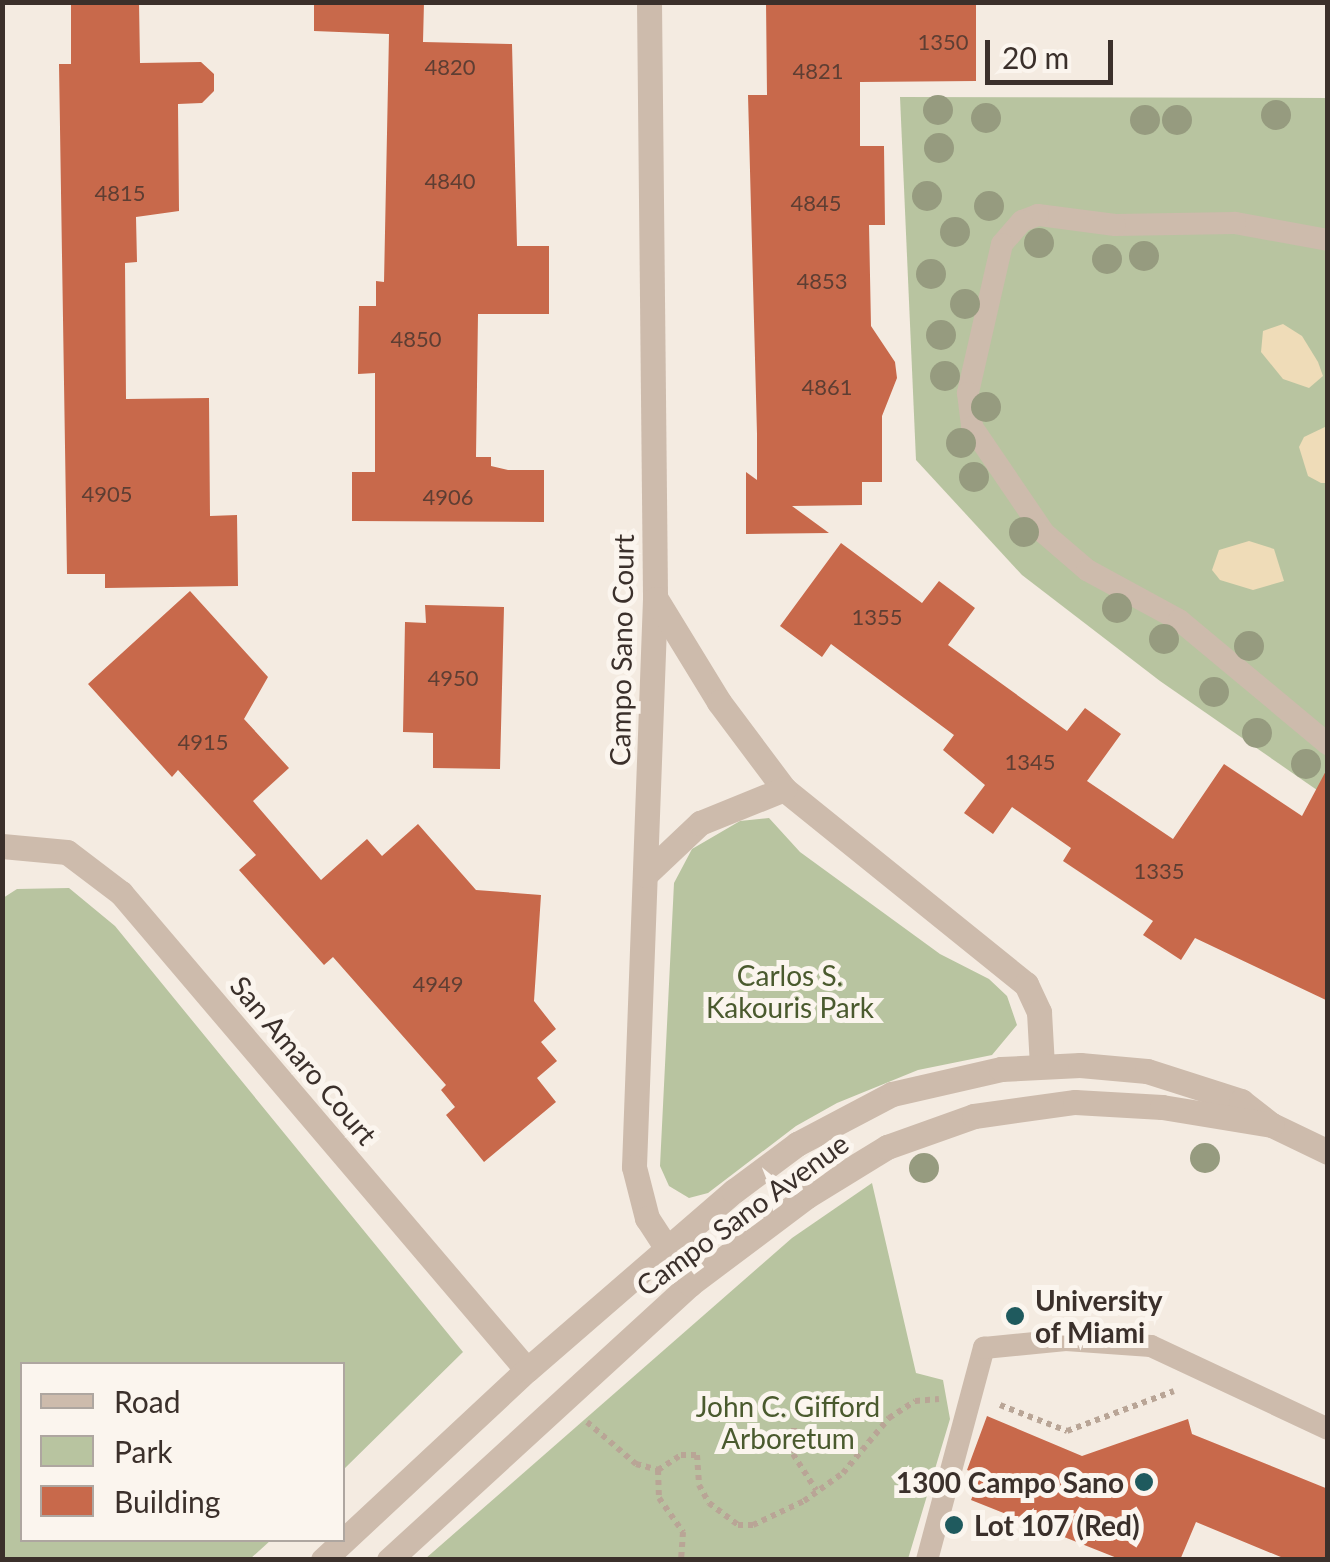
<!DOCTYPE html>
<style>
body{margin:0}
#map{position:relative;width:1330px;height:1562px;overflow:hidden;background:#f4ebe1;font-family:Lato,sans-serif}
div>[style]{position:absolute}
.green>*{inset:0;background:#b8c4a0}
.sand>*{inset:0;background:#efdcb8}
.building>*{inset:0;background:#c8694b}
.path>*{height:6px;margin-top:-3px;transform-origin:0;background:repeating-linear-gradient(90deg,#b9a596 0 5px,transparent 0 10px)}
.service>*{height:22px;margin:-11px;padding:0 11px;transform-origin:11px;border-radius:11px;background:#cdbbac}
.minor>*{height:25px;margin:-12.5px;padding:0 12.5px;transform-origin:12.5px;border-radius:12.5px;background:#cdbbac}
.tertiary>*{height:25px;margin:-12.5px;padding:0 12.5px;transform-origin:12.5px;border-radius:12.5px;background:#cdbbac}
.trees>*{width:30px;height:30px;margin:-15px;border-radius:50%;background:#969b7f}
.dots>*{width:28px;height:28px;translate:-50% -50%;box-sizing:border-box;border:5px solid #fbf5ee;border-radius:50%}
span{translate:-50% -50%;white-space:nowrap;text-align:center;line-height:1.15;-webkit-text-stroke:10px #fbf5ee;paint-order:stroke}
.number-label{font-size:22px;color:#5e3e33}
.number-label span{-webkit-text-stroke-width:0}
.street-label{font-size:28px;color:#3b302b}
.park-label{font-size:28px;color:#4a5a2e}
.poi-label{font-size:28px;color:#3b302b;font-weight:700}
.left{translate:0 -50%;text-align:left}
.right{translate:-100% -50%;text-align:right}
.frame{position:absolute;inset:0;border:5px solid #3b302b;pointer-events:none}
.legend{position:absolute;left:20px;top:1362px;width:325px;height:180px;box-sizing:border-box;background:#fbf5ee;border:2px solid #aea6a0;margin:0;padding:12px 18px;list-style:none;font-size:30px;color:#3b302b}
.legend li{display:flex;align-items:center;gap:20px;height:50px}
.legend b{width:50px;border:2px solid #aea6a0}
.scale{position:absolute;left:985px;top:40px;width:128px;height:45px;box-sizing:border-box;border:5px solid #3b302b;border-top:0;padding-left:12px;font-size:30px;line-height:35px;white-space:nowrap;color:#3b302b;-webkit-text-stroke:8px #fbf5ee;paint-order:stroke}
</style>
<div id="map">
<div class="green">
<div style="clip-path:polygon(900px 97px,1327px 98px,1327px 797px,1160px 681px,1022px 575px,916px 460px)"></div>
<div style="clip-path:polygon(769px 818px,800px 852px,940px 954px,989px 979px,1007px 996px,1017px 1025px,992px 1055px,918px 1070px,837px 1103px,796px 1126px,708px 1193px,689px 1198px,669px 1186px,660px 1166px,674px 883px,692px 849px,740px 821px)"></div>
<div style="clip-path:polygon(69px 888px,115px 926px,463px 1352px,343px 1470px,342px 1364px,22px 1364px,22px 1540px,271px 1540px,250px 1559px,3px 1559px,3px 898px,17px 889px)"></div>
<div style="clip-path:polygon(872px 1183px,916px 1373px,943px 1380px,950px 1419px,908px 1559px,425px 1559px,792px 1238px)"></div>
</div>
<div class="sand">
<div style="clip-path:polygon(1283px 324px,1302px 336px,1318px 362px,1323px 376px,1309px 388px,1283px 379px,1261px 352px,1263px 331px)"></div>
<div style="clip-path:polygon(1327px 426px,1327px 483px,1321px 483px,1308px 476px,1299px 447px,1304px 437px)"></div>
<div style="clip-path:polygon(1249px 541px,1274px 549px,1284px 581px,1253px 590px,1220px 580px,1212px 570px,1219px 550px)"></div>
</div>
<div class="building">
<div style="clip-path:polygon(71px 2px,139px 2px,140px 63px,201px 62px,214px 74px,214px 91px,202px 103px,178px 104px,179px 211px,136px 217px,137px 262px,125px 263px,126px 399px,209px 398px,210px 516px,237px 515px,238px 586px,105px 588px,105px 574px,67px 574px,59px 64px,71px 64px)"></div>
<div style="clip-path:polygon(314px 2px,424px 2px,423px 42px,512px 44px,517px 246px,549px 246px,549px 314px,478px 314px,476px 457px,491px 457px,491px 466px,508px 470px,544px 470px,544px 522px,352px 521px,352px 472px,375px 472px,375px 373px,358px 374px,359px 306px,376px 306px,376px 281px,384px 282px,389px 34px,314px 31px)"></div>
<div style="clip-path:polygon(766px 2px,976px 2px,976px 81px,860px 82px,860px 146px,884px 146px,885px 225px,869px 225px,871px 326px,895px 362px,897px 378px,882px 416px,882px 482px,862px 482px,862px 505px,792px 506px,829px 533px,746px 534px,746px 472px,757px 480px,757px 434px,748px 95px,767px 95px)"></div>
<div style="clip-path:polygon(841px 543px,922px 603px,939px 581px,975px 608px,948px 645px,1067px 731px,1085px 708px,1121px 734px,1087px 781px,1173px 839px,1224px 764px,1302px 816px,1328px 767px,1328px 1001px,1195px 938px,1181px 960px,1143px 935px,1153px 921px,1063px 861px,1071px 848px,1012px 807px,993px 834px,964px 813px,985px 785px,943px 750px,954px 735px,831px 644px,822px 657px,780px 626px)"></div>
<div style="clip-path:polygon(190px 591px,268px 677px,244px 719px,289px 768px,253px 801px,321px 880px,367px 839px,382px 856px,418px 824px,476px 890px,541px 895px,534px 1001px,556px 1029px,541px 1042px,557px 1061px,537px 1078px,556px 1102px,484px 1162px,446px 1115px,455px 1107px,441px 1090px,446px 1085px,333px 957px,324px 965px,239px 870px,256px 855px,178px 770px,172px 777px,88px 684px)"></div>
<div style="clip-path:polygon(425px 605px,504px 607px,500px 769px,433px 768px,433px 733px,403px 732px,405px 622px,426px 623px)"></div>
<div style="clip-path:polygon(987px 1416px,1082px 1456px,1188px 1419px,1192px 1434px,1328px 1489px,1328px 1560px,1288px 1560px,1196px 1522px,1180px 1560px,1122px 1560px,971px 1500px,981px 1475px,967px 1470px)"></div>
</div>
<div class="path">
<div style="left:1000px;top:1405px;width:72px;rotate:21.2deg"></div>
<div style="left:1067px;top:1431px;width:114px;rotate:-20.5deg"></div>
<div style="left:587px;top:1422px;width:65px;rotate:40.6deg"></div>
<div style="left:636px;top:1464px;width:23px;rotate:15deg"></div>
<div style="left:658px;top:1470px;width:27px;rotate:-33deg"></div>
<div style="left:681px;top:1455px;width:16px"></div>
<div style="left:697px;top:1455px;width:30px;rotate:86deg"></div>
<div style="left:699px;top:1485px;width:21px;rotate:61deg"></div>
<div style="left:709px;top:1503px;width:36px;rotate:37deg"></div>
<div style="left:738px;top:1525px;width:15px"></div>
<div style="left:753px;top:1525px;width:56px;rotate:-25.2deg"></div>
<div style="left:804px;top:1501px;width:48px;rotate:-35.7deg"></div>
<div style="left:843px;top:1473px;width:72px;rotate:-50.1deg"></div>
<div style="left:889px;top:1418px;width:31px;rotate:-33deg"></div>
<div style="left:915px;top:1401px;width:24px;rotate:-5deg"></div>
<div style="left:794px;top:1428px;width:26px;rotate:92deg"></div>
<div style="left:793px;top:1454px;width:43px;rotate:57.4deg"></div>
<div style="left:658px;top:1470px;width:28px;rotate:88deg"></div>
<div style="left:659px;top:1498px;width:42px;rotate:54.8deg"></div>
<div style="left:683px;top:1532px;width:28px;rotate:94deg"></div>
</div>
<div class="service">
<div style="left:1328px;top:240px;width:95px;rotate:-169.6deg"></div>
<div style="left:1235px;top:223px;width:120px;rotate:179deg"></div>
<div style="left:1115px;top:225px;width:78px;rotate:-172.6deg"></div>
<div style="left:1038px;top:215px;width:17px;rotate:159deg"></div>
<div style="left:1022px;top:221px;width:30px;rotate:131deg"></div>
<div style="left:1002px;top:244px;width:153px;rotate:102.9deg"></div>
<div style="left:968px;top:393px;width:34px;rotate:83deg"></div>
<div style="left:972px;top:427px;width:128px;rotate:55.8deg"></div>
<div style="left:1044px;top:533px;width:57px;rotate:40.7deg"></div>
<div style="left:1087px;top:570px;width:105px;rotate:28.5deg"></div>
<div style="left:1179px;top:620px;width:194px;rotate:39.8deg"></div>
<div style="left:927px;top:1560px;width:220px;rotate:-75deg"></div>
<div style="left:984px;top:1348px;width:82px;rotate:-5.6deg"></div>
<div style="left:1066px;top:1340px;width:85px;rotate:4deg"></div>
<div style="left:1151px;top:1346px;width:195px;rotate:25.1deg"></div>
</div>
<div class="minor">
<div style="left:649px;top:2px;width:597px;rotate:89.42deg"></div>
<div style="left:655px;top:599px;width:568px;rotate:92.12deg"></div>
<div style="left:634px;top:1167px;width:53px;rotate:75.7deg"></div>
<div style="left:647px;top:1218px;width:79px;rotate:56.9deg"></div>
<div style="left:656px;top:599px;width:121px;rotate:58.5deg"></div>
<div style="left:719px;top:702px;width:109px;rotate:53.2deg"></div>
<div style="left:784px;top:789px;width:311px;rotate:38.9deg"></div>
<div style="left:1026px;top:984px;width:31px;rotate:65deg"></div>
<div style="left:1039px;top:1012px;width:54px;rotate:86.8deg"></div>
<div style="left:2px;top:846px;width:65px;rotate:5.3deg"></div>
<div style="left:67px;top:852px;width:68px;rotate:37.2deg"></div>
<div style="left:121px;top:893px;width:626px;rotate:49.6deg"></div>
<div style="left:645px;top:875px;width:76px;rotate:-43.4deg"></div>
<div style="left:700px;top:823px;width:91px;rotate:-22deg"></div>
</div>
<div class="tertiary">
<div style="left:323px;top:1560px;width:279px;rotate:-43deg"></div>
<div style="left:527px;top:1370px;width:274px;rotate:-40.9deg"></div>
<div style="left:734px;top:1191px;width:79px;rotate:-36.7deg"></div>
<div style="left:797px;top:1144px;width:107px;rotate:-27.8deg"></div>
<div style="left:892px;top:1094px;width:112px;rotate:-12.9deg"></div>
<div style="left:1001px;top:1069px;width:79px;rotate:-2.9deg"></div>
<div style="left:1080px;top:1065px;width:67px;rotate:5.1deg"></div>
<div style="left:1147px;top:1071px;width:99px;rotate:17.7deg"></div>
<div style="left:1241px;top:1101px;width:39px;rotate:38deg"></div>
<div style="left:1272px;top:1125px;width:62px;rotate:25.7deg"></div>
<div style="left:389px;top:1560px;width:408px;rotate:-42.5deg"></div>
<div style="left:690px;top:1284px;width:146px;rotate:-36.9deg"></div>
<div style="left:807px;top:1196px;width:94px;rotate:-31.5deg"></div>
<div style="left:887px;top:1147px;width:92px;rotate:-19.6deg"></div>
<div style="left:974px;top:1116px;width:102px;rotate:-7.9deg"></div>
<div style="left:1075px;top:1102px;width:87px;rotate:3.3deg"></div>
<div style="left:1162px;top:1107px;width:111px;rotate:9.3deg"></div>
</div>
<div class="trees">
<div style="left:938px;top:110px"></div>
<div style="left:1276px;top:115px"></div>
<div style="left:986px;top:118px"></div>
<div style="left:1145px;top:120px"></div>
<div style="left:1177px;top:120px"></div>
<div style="left:939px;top:148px"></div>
<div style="left:927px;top:196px"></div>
<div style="left:989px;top:206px"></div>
<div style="left:955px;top:232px"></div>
<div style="left:1039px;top:243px"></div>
<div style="left:1144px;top:256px"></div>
<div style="left:1107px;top:259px"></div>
<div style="left:931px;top:274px"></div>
<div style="left:965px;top:304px"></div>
<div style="left:941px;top:335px"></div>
<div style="left:945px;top:376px"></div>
<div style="left:986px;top:407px"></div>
<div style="left:961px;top:443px"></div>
<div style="left:974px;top:477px"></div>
<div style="left:1024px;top:532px"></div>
<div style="left:1117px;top:608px"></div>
<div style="left:1164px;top:639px"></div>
<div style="left:1249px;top:646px"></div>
<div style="left:1214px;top:692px"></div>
<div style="left:1257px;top:733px"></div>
<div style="left:1306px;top:764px"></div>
<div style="left:1205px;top:1158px"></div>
<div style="left:924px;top:1168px"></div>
</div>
<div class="dots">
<div style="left:1015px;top:1316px;background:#1f5a5e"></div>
<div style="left:1144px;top:1482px;background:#1f5a5e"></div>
<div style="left:954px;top:1525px;background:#1f5a5e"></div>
</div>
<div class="number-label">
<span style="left:943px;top:42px">1350</span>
<span style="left:450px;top:67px">4820</span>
<span style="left:818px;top:71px">4821</span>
<span style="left:450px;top:181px">4840</span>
<span style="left:120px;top:193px">4815</span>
<span style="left:816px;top:203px">4845</span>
<span style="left:822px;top:281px">4853</span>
<span style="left:416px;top:339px">4850</span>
<span style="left:827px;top:387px">4861</span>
<span style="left:107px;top:494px">4905</span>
<span style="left:448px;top:497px">4906</span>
<span style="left:877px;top:617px">1355</span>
<span style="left:453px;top:678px">4950</span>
<span style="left:203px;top:742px">4915</span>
<span style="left:1030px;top:762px">1345</span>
<span style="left:1159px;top:871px">1335</span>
<span style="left:438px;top:984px">4949</span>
</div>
<div class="street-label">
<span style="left:621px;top:650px;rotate:-89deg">Campo Sano Court</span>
<span style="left:304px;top:1060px;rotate:50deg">San Amaro Court</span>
<span style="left:742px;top:1214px;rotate:-36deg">Campo Sano Avenue</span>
</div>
<div class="park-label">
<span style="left:790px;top:991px">Carlos S.<br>Kakouris Park</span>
<span style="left:788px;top:1422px">John C. Gifford<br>Arboretum</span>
</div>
<div class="poi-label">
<span class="left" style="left:1035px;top:1316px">University<br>of Miami</span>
<span class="right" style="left:1124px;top:1482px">1300 Campo Sano</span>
<span class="left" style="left:974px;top:1525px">Lot 107 (Red)</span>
</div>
<div class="frame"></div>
<ul class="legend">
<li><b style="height:12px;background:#cdbbac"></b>Road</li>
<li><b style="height:28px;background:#b8c4a0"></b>Park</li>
<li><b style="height:28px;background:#c8694b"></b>Building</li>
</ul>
<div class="scale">20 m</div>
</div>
